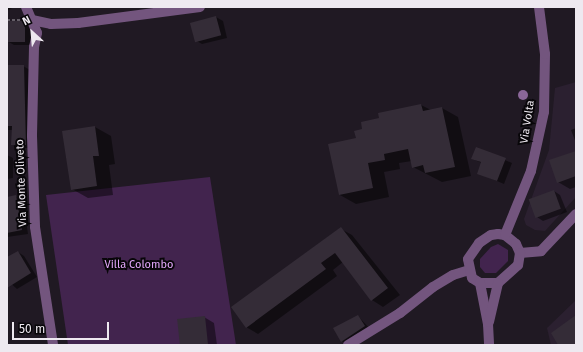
<!DOCTYPE html>
<style>
body{margin:0}
#map{position:relative;width:583px;height:352px;overflow:hidden;background:#201923;font-family:"Fira Sans",sans-serif}
div>[style]{position:absolute}
.built>*{inset:0;background:#2b2030}
.green>*{inset:0;background:#42244e}
.shadow>*{inset:0;background:#0007}
.building>*{inset:0;background:#342c37;transform-origin:0 0}
.path>*{height:2.5px;margin-top:-1.25px;transform-origin:0;background:repeating-linear-gradient(90deg,#645e67 0 3px,transparent 0 5px)}
.minor>*{height:10px;margin:-5px;padding:0 5px;transform-origin:5px;border-radius:5px;background:#73557e}
.tertiary>*{height:10px;margin:-5px;padding:0 5px;transform-origin:5px;border-radius:5px;background:#73557e}
.trees>*{width:10px;height:10px;margin:-5px;border-radius:50%;background:#8b6799}
span{translate:-50% -50%;white-space:nowrap;text-align:center;line-height:1.15;-webkit-text-stroke:4px #080609;paint-order:stroke}
.street-label{font-size:11px;color:#eee9f0}
.park-label{font-size:11px;color:#e2a6fa}
.frame{position:absolute;inset:0;border:8px solid #eee9f0;pointer-events:none}
.north{position:absolute;left:12px;top:12px;width:40px;height:40px;-webkit-text-stroke:3px #080609;paint-order:stroke;rotate:334deg;font-size:11px;font-weight:700;line-height:16px;text-align:center;color:#eee9f0}
.north::after{content:'';display:block;margin:auto;width:14px;height:18px;background:#eee9f0;clip-path:polygon(50% 0,100% 100%,50% 72%,0 100%)}
.scale{position:absolute;left:12px;top:322px;width:97px;height:18px;box-sizing:border-box;border:2px solid #eee9f0;border-top:0;padding-left:5px;font-size:12px;line-height:14px;white-space:nowrap;color:#eee9f0;-webkit-text-stroke:3px #080609;paint-order:stroke}
</style>
<div id="map">
<div class="built">
<div style="clip-path:polygon(576px 82px,576px 197px,545px 231px,535px 230px,526px 225px,524px 219px,549px 150px,555px 88px)"></div>
<div style="clip-path:polygon(576px 300px,576px 345px,551px 345px,547px 328px)"></div>
</div>
<div class="green">
<div style="clip-path:polygon(210px 177px,236px 345px,68px 345px,46px 195px)"></div>
<div style="clip-path:polygon(498px 244px,508px 250px,508px 261px,496px 273px,485px 273px,480px 267px,480px 259px,491px 247px)"></div>
</div>
<div class="shadow">
<div style="clip-path:polygon(7px 7px,14px 7px,7px 11px)"></div>
<div style="clip-path:polygon(216px 17px,223px 21px,227px 38px,202px 44px,195px 40px)"></div>
<div style="clip-path:polygon(7px 22px,24px 22px,31px 25px,33px 45px,14px 45px,7px 41px)"></div>
<div style="clip-path:polygon(23px 66px,30px 70px,32px 148px,19px 148px,12px 144px,13px 130px,7px 130px,7px 103px)"></div>
<div style="clip-path:polygon(421px 105px,431px 110px,442px 108px,458px 117px,471px 176px,442px 182px,413px 167px,412px 161px,399px 163px,400px 169px,384px 172px,389px 197px,356px 204px,340px 195px,357px 139px,364px 130px,380px 119px)"></div>
<div style="clip-path:polygon(95px 127px,111px 136px,115px 164px,109px 165px,113px 195px,88px 198px,72px 189px)"></div>
<div style="clip-path:polygon(576px 128px,576px 143px,571px 130px)"></div>
<div style="clip-path:polygon(477px 148px,512px 163px,504px 184px,478px 173px,482px 163px,472px 159px)"></div>
<div style="clip-path:polygon(576px 152px,576px 187px,570px 189px,558px 182px)"></div>
<div style="clip-path:polygon(7px 155px,13px 158px,13px 178px,7px 179px)"></div>
<div style="clip-path:polygon(554px 191px,560px 195px,567px 212px,543px 221px,537px 217px)"></div>
<div style="clip-path:polygon(16px 197px,23px 200px,28px 234px,7px 237px,7px 198px)"></div>
<div style="clip-path:polygon(341px 229px,352px 235px,400px 295px,383px 307px,372px 300px,343px 262px,333px 270px,337px 276px,258px 334px,246px 327px)"></div>
<div style="clip-path:polygon(18px 252px,24px 256px,37px 277px,17px 289px,7px 280px,7px 258px)"></div>
<div style="clip-path:polygon(358px 316px,371px 330px,349px 345px,342px 341px)"></div>
<div style="clip-path:polygon(204px 317px,214px 323px,217px 345px,181px 345px)"></div>
</div>
<div class="building">
<div style="left:216px;top:16px;width:20px;height:27px;rotate:75deg"></div>
<div style="left:7px;top:21px;width:18px;height:21px"></div>
<div style="clip-path:polygon(8px 65px,24px 65px,26px 145px,11px 145px,12px 126px,7px 126px)"></div>
<div style="clip-path:polygon(421px 104px,423px 111px,442px 107px,455px 167px,425px 173px,423px 165px,412px 168px,408px 149px,384px 154px,385px 160px,368px 163px,373px 188px,339px 195px,328px 144px,356px 138px,354px 131px,362px 129px,361px 122px,379px 118px,378px 113px)"></div>
<div style="clip-path:polygon(95px 126px,99px 156px,93px 156px,97px 186px,71px 190px,62px 131px)"></div>
<div style="clip-path:polygon(476px 147px,506px 158px,497px 181px,477px 174px,481px 162px,471px 159px)"></div>
<div style="clip-path:polygon(576px 151px,576px 176px,557px 183px,549px 160px)"></div>
<div style="left:554px;top:190px;width:20px;height:27px;rotate:70deg"></div>
<div style="clip-path:polygon(16px 195px,22px 230px,7px 233px,7px 197px)"></div>
<div style="clip-path:polygon(341px 227px,388px 288px,371px 301px,335px 253px,321px 263px,326px 269px,246px 328px,231px 307px)"></div>
<div style="clip-path:polygon(18px 251px,31px 273px,7px 288px,7px 257px)"></div>
<div style="clip-path:polygon(358px 315px,365px 326px,341px 342px,333px 328px)"></div>
<div style="clip-path:polygon(576px 315px,576px 345px,558px 345px,551px 333px)"></div>
<div style="left:205px;top:316px;width:29px;height:28px;rotate:84deg"></div>
</div>
<div class="path">
<div style="left:7px;top:20px;width:13px"></div>
</div>
<div class="minor">
<div style="left:26px;top:7px;width:28px;rotate:67deg"></div>
<div style="left:37px;top:33px;width:14px;rotate:102deg"></div>
<div style="left:34px;top:47px;width:89px;rotate:91.3deg"></div>
<div style="left:32px;top:136px;width:91px;rotate:88.1deg"></div>
<div style="left:35px;top:227px;width:119px;rotate:81.3deg"></div>
<div style="left:32px;top:20px;width:19px;rotate:12deg"></div>
<div style="left:51px;top:24px;width:27px;rotate:-2deg"></div>
<div style="left:78px;top:23px;width:123px;rotate:-7.5deg"></div>
<div style="left:520px;top:253px;width:21px;rotate:-5deg"></div>
<div style="left:541px;top:251px;width:51px;rotate:-46.6deg"></div>
<div style="left:348px;top:345px;width:61px;rotate:-31.6deg"></div>
<div style="left:400px;top:313px;width:42px;rotate:-38.2deg"></div>
<div style="left:433px;top:287px;width:23px;rotate:-31deg"></div>
<div style="left:453px;top:275px;width:17px;rotate:-17deg"></div>
</div>
<div class="tertiary">
<div style="left:498px;top:234px;width:7px;rotate:8deg"></div>
<div style="left:505px;top:235px;width:14px;rotate:39deg"></div>
<div style="left:516px;top:244px;width:10px;rotate:66deg"></div>
<div style="left:520px;top:253px;width:12px;rotate:99deg"></div>
<div style="left:518px;top:265px;width:27px;rotate:138deg"></div>
<div style="left:498px;top:283px;width:18px;rotate:180deg"></div>
<div style="left:480px;top:283px;width:9px;rotate:-148deg"></div>
<div style="left:472px;top:278px;width:19px;rotate:-102deg"></div>
<div style="left:468px;top:259px;width:19px;rotate:-55deg"></div>
<div style="left:479px;top:243px;width:14px;rotate:-34deg"></div>
<div style="left:491px;top:235px;width:7px;rotate:-8deg"></div>
<div style="left:505px;top:235px;width:69px;rotate:-67.9deg"></div>
<div style="left:531px;top:171px;width:60px;rotate:-77.6deg"></div>
<div style="left:544px;top:112px;width:58px;rotate:-89deg"></div>
<div style="left:545px;top:54px;width:47px;rotate:-97.3deg"></div>
<div style="left:480px;top:283px;width:42px;rotate:79deg"></div>
<div style="left:488px;top:324px;width:21px;rotate:87deg"></div>
<div style="left:489px;top:322px;width:40px;rotate:-77deg"></div>
</div>
<div class="trees">
<div style="left:523px;top:95px"></div>
</div>
<div class="street-label">
<span style="left:528px;top:122px;rotate:-81deg">Via Volta</span>
<span style="left:22px;top:183px;rotate:-92deg">Via Monte Oliveto</span>
</div>
<div class="park-label">
<span style="left:139px;top:265px">Villa Colombo</span>
</div>
<div class="frame"></div>
<div class="north">N</div>
<div class="scale">50 m</div>
</div>
